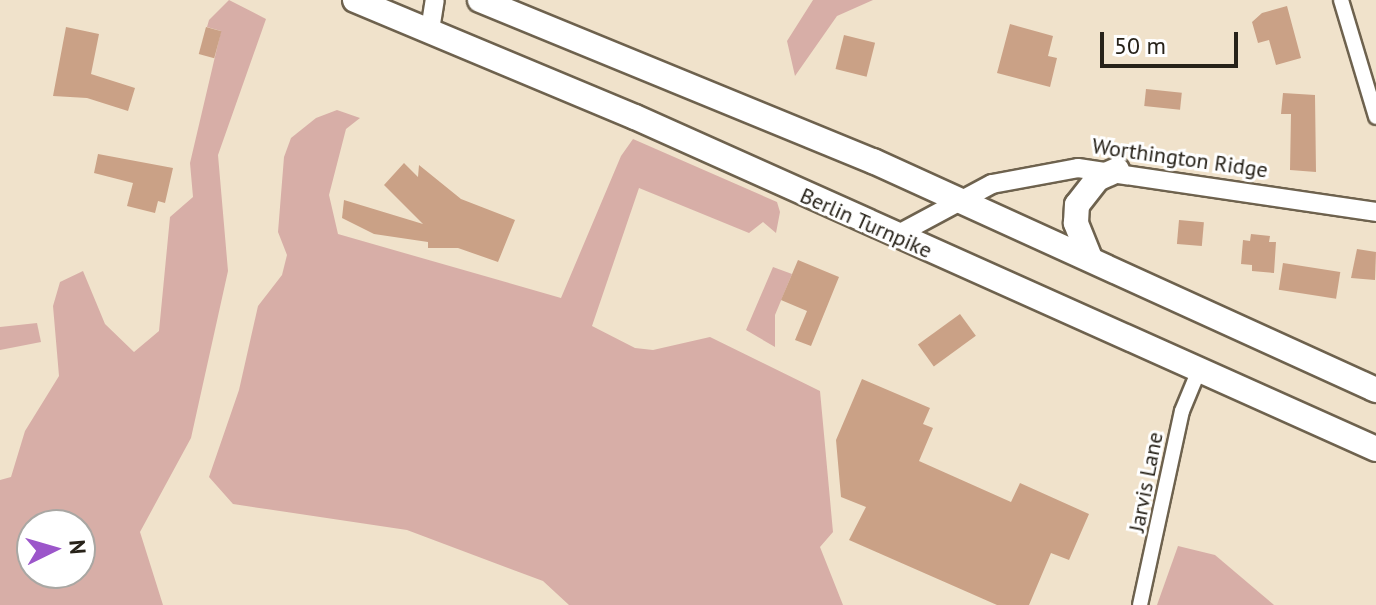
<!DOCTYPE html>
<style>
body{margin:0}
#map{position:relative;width:1376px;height:605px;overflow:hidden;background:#f0e2cb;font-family:"PT Sans",sans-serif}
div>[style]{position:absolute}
.green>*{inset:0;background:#d7aea7}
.building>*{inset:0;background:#caa186;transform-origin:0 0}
.roads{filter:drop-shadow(2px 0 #6e624e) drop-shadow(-2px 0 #6e624e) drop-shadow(0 2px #6e624e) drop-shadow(0 -2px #6e624e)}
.minor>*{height:14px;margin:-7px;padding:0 7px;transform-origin:7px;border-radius:7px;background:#fff}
.tertiary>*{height:18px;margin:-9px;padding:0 9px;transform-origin:9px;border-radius:9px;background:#fff}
.trunk>*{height:24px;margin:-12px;padding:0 12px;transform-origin:12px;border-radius:12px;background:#fff}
span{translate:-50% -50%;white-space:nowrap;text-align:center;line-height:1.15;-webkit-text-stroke:6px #fff;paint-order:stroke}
.street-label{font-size:22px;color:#272219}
.north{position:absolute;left:16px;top:509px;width:80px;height:80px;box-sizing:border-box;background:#fff;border:2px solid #a9a7a3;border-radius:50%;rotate:85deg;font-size:22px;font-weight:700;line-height:32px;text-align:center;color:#272219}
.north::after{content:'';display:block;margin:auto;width:28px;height:36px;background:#9c56ca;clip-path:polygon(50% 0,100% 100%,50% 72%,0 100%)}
.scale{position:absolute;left:1100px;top:32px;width:138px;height:36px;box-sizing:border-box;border:4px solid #272219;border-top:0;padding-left:10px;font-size:24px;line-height:28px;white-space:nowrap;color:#272219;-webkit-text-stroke:6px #fff;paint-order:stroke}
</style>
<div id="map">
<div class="green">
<div style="clip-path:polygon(evenodd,229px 0,266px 19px,218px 155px,228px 271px,191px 438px,140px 532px,163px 605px,0 605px,0 480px,11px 477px,25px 431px,59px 376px,53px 306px,60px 282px,83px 271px,105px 324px,134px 352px,159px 331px,170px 217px,193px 197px,190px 163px,221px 31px,207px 27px,209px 20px,229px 0,32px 525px,80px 525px,80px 573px,32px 573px,32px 525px)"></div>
<div style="clip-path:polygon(813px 0,873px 0,837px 16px,795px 76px,787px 41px)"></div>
<div style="clip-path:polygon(337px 110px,360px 118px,346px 129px,329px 195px,338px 234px,561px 298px,621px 156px,633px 139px,777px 202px,780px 212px,776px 233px,763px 222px,749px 233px,639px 188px,592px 326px,635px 348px,653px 350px,710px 337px,820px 391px,833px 532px,820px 547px,843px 605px,569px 605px,543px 581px,407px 530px,233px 504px,209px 477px,239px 390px,258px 306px,282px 275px,287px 255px,278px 232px,284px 157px,291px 138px,316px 118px)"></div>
<div style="clip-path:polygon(773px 267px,792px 274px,775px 315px,775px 347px,746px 330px)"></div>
<div style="clip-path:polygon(37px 323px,41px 342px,0 350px,0 327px)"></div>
<div style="clip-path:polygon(1178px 546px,1215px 555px,1274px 605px,1157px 605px)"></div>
</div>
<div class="building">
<div style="clip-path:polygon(1287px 6px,1301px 58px,1276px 65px,1269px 40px,1258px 43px,1252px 22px,1262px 13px)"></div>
<div style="clip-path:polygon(1010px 24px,1053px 36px,1048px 56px,1057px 58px,1050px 87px,997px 73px)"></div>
<div style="clip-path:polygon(66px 27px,99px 34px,91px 74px,135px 88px,128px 111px,87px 98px,53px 96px)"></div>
<div style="left:206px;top:27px;width:16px;height:28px;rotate:15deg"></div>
<div style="left:844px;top:35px;width:32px;height:35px;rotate:14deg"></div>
<div style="left:1146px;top:89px;width:36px;height:17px;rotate:6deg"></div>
<div style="clip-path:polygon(1283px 93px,1315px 95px,1316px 172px,1290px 170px,1291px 114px,1281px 114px)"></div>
<div style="clip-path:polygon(98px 154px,173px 168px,165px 203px,158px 201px,155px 213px,127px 206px,133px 183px,94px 173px)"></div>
<div style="clip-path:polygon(404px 163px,418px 177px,419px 165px,461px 199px,515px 220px,498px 262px,458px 248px,428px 248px,428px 242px,374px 234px,342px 218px,344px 200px,423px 224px,384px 185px)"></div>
<div style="left:1179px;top:220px;width:25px;height:24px;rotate:5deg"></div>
<div style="clip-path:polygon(1251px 234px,1270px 236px,1269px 242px,1276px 242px,1274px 273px,1252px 271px,1252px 265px,1241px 264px,1243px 240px,1250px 241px)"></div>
<div style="clip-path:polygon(1357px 249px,1376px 252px,1375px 280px,1351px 278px)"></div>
<div style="clip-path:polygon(798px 260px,839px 277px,811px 346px,795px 340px,807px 311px,781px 300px)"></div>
<div style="left:1283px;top:263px;width:58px;height:27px;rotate:9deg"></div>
<div style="left:960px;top:314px;width:27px;height:52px;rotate:54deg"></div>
<div style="clip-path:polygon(862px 379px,930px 408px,923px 424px,933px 428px,919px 461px,1011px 502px,1020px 483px,1089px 514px,1069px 560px,1051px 553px,1029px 605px,997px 605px,849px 540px,866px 507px,841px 497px,836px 440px)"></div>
</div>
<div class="roads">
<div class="minor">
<div style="left:1341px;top:0;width:122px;rotate:73.3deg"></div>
<div style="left:1140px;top:605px;width:198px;rotate:-77.8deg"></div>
<div style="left:1182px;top:411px;width:44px;rotate:-67.5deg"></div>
</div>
<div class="tertiary">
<div style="left:430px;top:30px;width:30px;rotate:-81deg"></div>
<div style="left:895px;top:236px;width:110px;rotate:-28.2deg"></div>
<div style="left:992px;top:184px;width:87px;rotate:-10.5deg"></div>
<div style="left:1078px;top:168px;width:301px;rotate:8.4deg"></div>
</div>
<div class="trunk">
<div style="left:355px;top:0;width:303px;rotate:22.7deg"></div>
<div style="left:635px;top:117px;width:812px;rotate:24.13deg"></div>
<div style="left:480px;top:0;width:425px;rotate:22.3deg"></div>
<div style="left:873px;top:161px;width:553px;rotate:24.48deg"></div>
<div style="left:1090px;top:258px;width:38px;rotate:-112deg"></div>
<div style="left:1076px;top:223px;width:18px;rotate:-87deg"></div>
<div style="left:1077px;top:205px;width:33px;rotate:-52deg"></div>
<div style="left:1097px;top:179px;width:22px;rotate:-24deg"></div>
</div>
</div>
<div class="street-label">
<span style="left:1180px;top:158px;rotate:8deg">Worthington Ridge</span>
<span style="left:866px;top:223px;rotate:24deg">Berlin Turnpike</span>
<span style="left:1146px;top:482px;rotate:-79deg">Jarvis Lane</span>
</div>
<div class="north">N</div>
<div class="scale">50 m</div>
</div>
